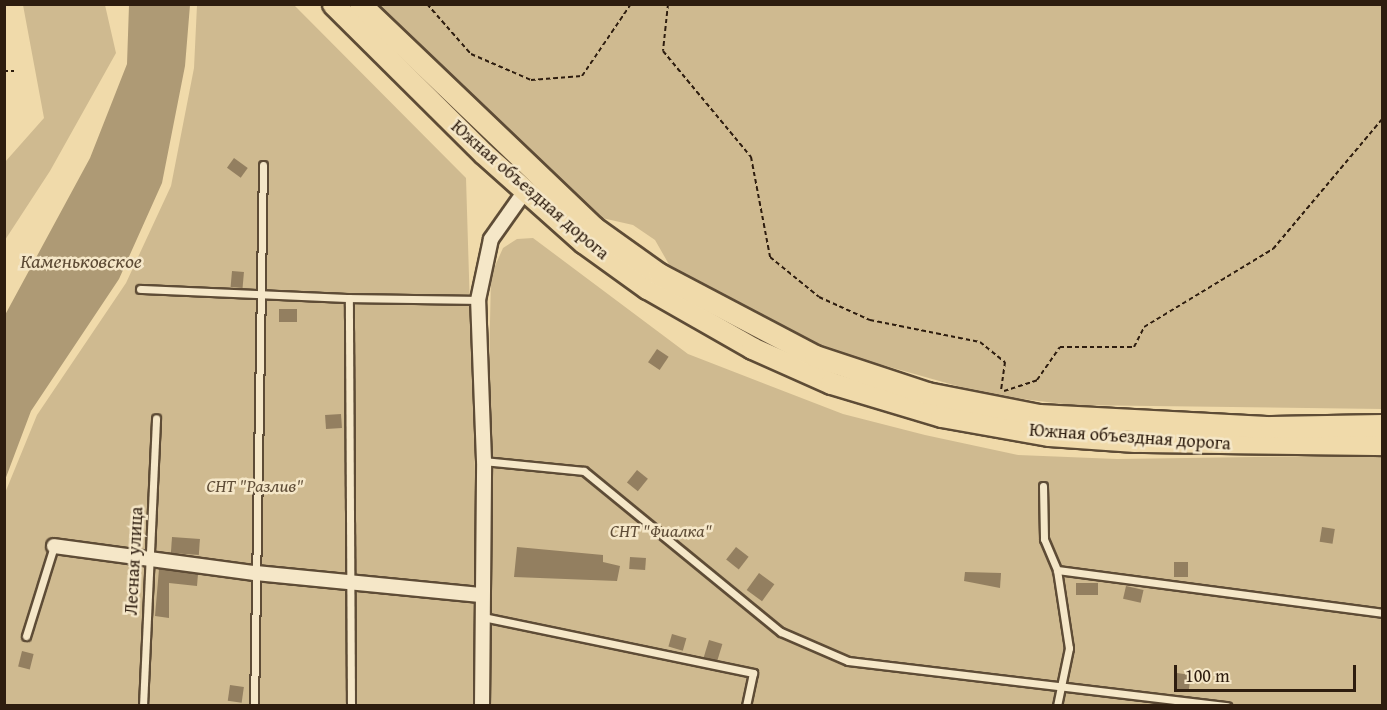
<!DOCTYPE html>
<meta charset="utf-8">
<style>
body{margin:0}
#map{position:relative;width:1387px;height:710px;overflow:hidden;background:#f0daaa;font-family:"Gentium Book Plus",serif}
div>[style]{position:absolute}
.green>*{inset:0;background:#cfba90}
.water>*{inset:0;background:#ae9a75}
.building>*{inset:0;background:#937f60;transform-origin:0 0}
.path>*{height:2px;margin-top:-1px;transform-origin:0;background:repeating-linear-gradient(90deg,#2e1d0f 0 4.5px,transparent 0 7.5px)}
.roads{filter:drop-shadow(2px 0 #5e4c36) drop-shadow(-2px 0 #5e4c36) drop-shadow(0 2px #5e4c36) drop-shadow(0 -2px #5e4c36)}
.service>*{height:7px;margin:-3.5px;padding:0 3.5px;transform-origin:3.5px;border-radius:3.5px;background:#f5e7c8}
.minor>*{height:14px;margin:-7px;padding:0 7px;transform-origin:7px;border-radius:7px;background:#f5e7c8}
.primary>*{height:21px;margin:-10.5px;padding:0 10.5px;transform-origin:10.5px;border-radius:10.5px;background:#f0daaa}
span{translate:-50% -50%;white-space:nowrap;text-align:center;line-height:1.15;-webkit-text-stroke:5px #f5e7c8;paint-order:stroke}
.street-label{font-size:18px;color:#2e1d0f}
.park-label{font-size:18px;color:#5e4c36;font-style:italic}
.water-label{font-size:20px;color:#5b4933;font-style:italic}
.frame{position:absolute;inset:0;border:6px solid #2e1d0f;pointer-events:none}
.scale{position:absolute;left:1174px;top:665px;width:182px;height:27px;box-sizing:border-box;border:3px solid #2e1d0f;border-top:0;padding-left:8px;font-size:18px;line-height:21px;white-space:nowrap;color:#2e1d0f;-webkit-text-stroke:4px #f5e7c8;paint-order:stroke}
</style>
<div id="map">
<div class="green">
<div style="clip-path:polygon(23px 5px,105px 5px,116px 53px,50px 171px,5px 240px,5px 162px,44px 118px)"></div>
<div style="clip-path:polygon(197px 5px,294px 5px,466px 178px,482px 701px,491px 275px,503px 248px,517px 239px,533px 238px,688px 354px,843px 414px,925px 435px,1018px 455px,1117px 459px,1382px 455px,1382px 705px,5px 706px,5px 493px,37px 415px,126px 283px,171px 186px,194px 68px)"></div>
<div style="clip-path:polygon(374px 5px,1382px 5px,1382px 409px,1072px 405px,989px 395px,840px 353px,758px 318px,671px 268px,655px 240px,633px 225px,602px 218px,533px 163px)"></div>
</div>
<div class="water">
<div style="clip-path:polygon(129px 5px,190px 5px,185px 66px,162px 183px,119px 279px,31px 411px,5px 480px,5px 315px,90px 158px,127px 64px)"></div>
</div>
<div class="building">
<div style="left:234px;top:158px;width:17px;height:12px;rotate:36deg"></div>
<div style="left:232px;top:271px;width:12px;height:16px;rotate:5deg"></div>
<div style="left:279px;top:309px;width:18px;height:13px"></div>
<div style="left:657px;top:349px;width:14px;height:16px;rotate:34deg"></div>
<div style="left:341px;top:414px;width:14px;height:16px;rotate:86deg"></div>
<div style="left:637px;top:470px;width:14px;height:16px;rotate:39deg"></div>
<div style="left:1322px;top:527px;width:13px;height:15px;rotate:9deg"></div>
<div style="left:172px;top:537px;width:28px;height:16px;rotate:4deg"></div>
<div style="clip-path:polygon(517px 547px,603px 555px,603px 562px,620px 566px,617px 581px,514px 577px)"></div>
<div style="left:736px;top:547px;width:16px;height:16px;rotate:38deg"></div>
<div style="left:630px;top:557px;width:16px;height:12px;rotate:4deg"></div>
<div style="left:1174px;top:562px;width:14px;height:15px"></div>
<div style="clip-path:polygon(159px 569px,198px 574px,197px 586px,169px 583px,169px 618px,155px 616px)"></div>
<div style="clip-path:polygon(965px 572px,1001px 573px,1000px 588px,964px 581px)"></div>
<div style="left:759px;top:573px;width:19px;height:21px;rotate:36deg"></div>
<div style="left:1076px;top:583px;width:22px;height:12px"></div>
<div style="left:1126px;top:586px;width:18px;height:13px;rotate:13deg"></div>
<div style="left:672px;top:634px;width:15px;height:13px;rotate:16deg"></div>
<div style="left:709px;top:640px;width:14px;height:18px;rotate:17deg"></div>
<div style="left:22px;top:651px;width:12px;height:16px;rotate:14deg"></div>
<div style="left:1177px;top:673px;width:14px;height:17px;rotate:8deg"></div>
<div style="left:230px;top:685px;width:14px;height:16px;rotate:8deg"></div>
</div>
<div class="path">
<div style="left:427px;top:4px;width:67px;rotate:48.7deg"></div>
<div style="left:471px;top:54px;width:65px;rotate:23.4deg"></div>
<div style="left:531px;top:80px;width:51px;rotate:-4.5deg"></div>
<div style="left:582px;top:76px;width:87px;rotate:-55.8deg"></div>
<div style="left:668px;top:4px;width:47px;rotate:96.1deg"></div>
<div style="left:663px;top:51px;width:138px;rotate:50.3deg"></div>
<div style="left:751px;top:157px;width:102px;rotate:79.2deg"></div>
<div style="left:770px;top:257px;width:63px;rotate:39.2deg"></div>
<div style="left:819px;top:297px;width:56px;rotate:24.3deg"></div>
<div style="left:870px;top:320px;width:112px;rotate:11.3deg"></div>
<div style="left:980px;top:342px;width:32px;rotate:39deg"></div>
<div style="left:1005px;top:362px;width:29px;rotate:98deg"></div>
<div style="left:4px;top:71px;width:10px"></div>
<div style="left:1004px;top:391px;width:35px;rotate:-18deg"></div>
<div style="left:1037px;top:380px;width:40px;rotate:-55.1deg"></div>
<div style="left:1060px;top:347px;width:74px"></div>
<div style="left:1134px;top:347px;width:22px;rotate:-63deg"></div>
<div style="left:1144px;top:327px;width:151px;rotate:-31.2deg"></div>
<div style="left:1273px;top:249px;width:170px;rotate:-50deg"></div>
</div>
<div class="roads">
<div class="service">
<div style="left:140px;top:289px;width:209px;rotate:2.5deg"></div>
<div style="left:484px;top:461px;width:100px;rotate:5.7deg"></div>
<div style="left:584px;top:471px;width:254px;rotate:39.3deg"></div>
<div style="left:781px;top:632px;width:73px;rotate:23.4deg"></div>
<div style="left:848px;top:661px;width:382px;rotate:6.8deg"></div>
<div style="left:1043px;top:486px;width:53px;rotate:88.9deg"></div>
<div style="left:1044px;top:539px;width:34px;rotate:67deg"></div>
<div style="left:1057px;top:570px;width:79px;rotate:81.3deg"></div>
<div style="left:1069px;top:648px;width:59px;rotate:101.7deg"></div>
<div style="left:1057px;top:570px;width:328px;rotate:7.5deg"></div>
<div style="left:483px;top:617px;width:276px;rotate:11.7deg"></div>
<div style="left:753px;top:673px;width:34px;rotate:102deg"></div>
<div style="left:26px;top:636px;width:94px;rotate:-72.7deg"></div>
<div style="left:143px;top:706px;width:288px;rotate:-87.4deg"></div>
<div style="left:254px;top:706px;width:541px;rotate:-89.05deg"></div>
<div style="left:351px;top:706px;width:408px;rotate:-90.3deg"></div>
<div style="left:349px;top:298px;width:129px;rotate:0.9deg"></div>
</div>
<div class="minor">
<div style="left:54px;top:546px;width:203px;rotate:7.7deg"></div>
<div style="left:255px;top:573px;width:227px;rotate:5.6deg"></div>
<div style="left:482px;top:706px;width:245px;rotate:-89.5deg"></div>
<div style="left:484px;top:461px;width:161px;rotate:-92.1deg"></div>
<div style="left:478px;top:300px;width:62px;rotate:-78deg"></div>
<div style="left:491px;top:239px;width:59px;rotate:-54.7deg"></div>
</div>
<div class="primary">
<div style="left:333px;top:4px;width:211px;rotate:44.8deg"></div>
<div style="left:483px;top:153px;width:134px;rotate:41.7deg"></div>
<div style="left:583px;top:242px;width:79px;rotate:35.7deg"></div>
<div style="left:647px;top:288px;width:121px;rotate:29.7deg"></div>
<div style="left:752px;top:348px;width:86px;rotate:23.9deg"></div>
<div style="left:831px;top:383px;width:115px;rotate:16.7deg"></div>
<div style="left:941px;top:416px;width:110px;rotate:10deg"></div>
<div style="left:1049px;top:435px;width:86px;rotate:4deg"></div>
<div style="left:1135px;top:441px;width:247px;rotate:0.7deg"></div>
<div style="left:360px;top:4px;width:323px;rotate:43.7deg"></div>
<div style="left:593px;top:227px;width:81px;rotate:35.5deg"></div>
<div style="left:659px;top:274px;width:176px;rotate:27.7deg"></div>
<div style="left:815px;top:356px;width:118px;rotate:18.3deg"></div>
<div style="left:927px;top:393px;width:114px;rotate:11.1deg"></div>
<div style="left:1039px;top:415px;width:232px;rotate:3deg"></div>
<div style="left:1271px;top:427px;width:111px;rotate:-1deg"></div>
</div>
</div>
<div class="street-label">
<span style="left:530px;top:190px;rotate:41deg">Южная объездная дорога</span>
<span style="left:1130px;top:437px;rotate:4deg">Южная объездная дорога</span>
<span style="left:134px;top:561px;rotate:-87deg">Лесная улица</span>
</div>
<div class="park-label">
<span style="left:255px;top:486px">СНТ "Разлив"</span>
<span style="left:661px;top:531px">СНТ "Фиалка"</span>
</div>
<div class="water-label">
<span style="left:81px;top:260px">Каменьковское</span>
</div>
<div class="frame"></div>
<div class="scale">100 m</div>
</div>
